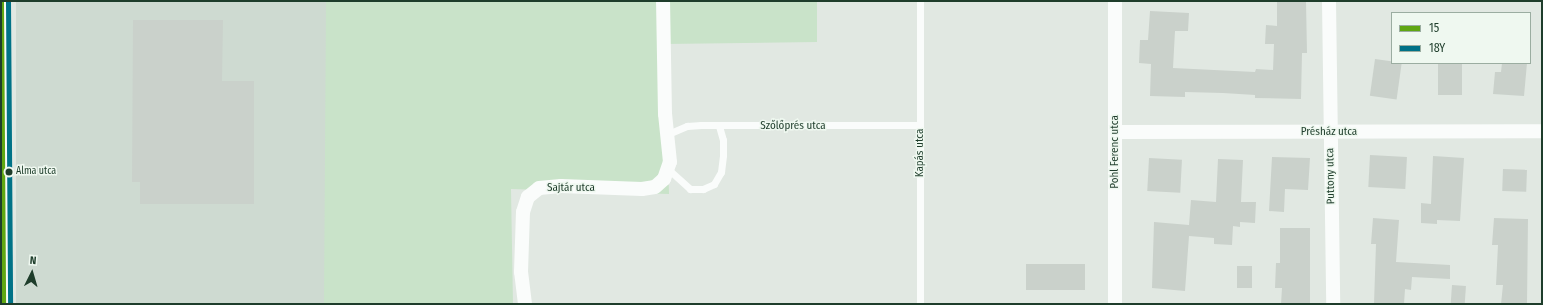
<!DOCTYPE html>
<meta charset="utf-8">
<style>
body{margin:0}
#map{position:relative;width:1543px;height:305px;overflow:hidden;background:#e1e8e2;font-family:"Fira Sans Condensed",sans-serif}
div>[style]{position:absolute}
.built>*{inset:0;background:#cedad1;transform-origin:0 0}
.green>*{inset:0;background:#c9e3c9}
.building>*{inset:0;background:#cad1cb;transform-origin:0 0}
.lane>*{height:7px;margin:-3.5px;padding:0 3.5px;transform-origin:3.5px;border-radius:3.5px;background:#fafcfb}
.street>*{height:14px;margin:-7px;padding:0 7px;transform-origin:7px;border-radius:7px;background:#fafcfb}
.bus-1>*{height:5px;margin:-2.5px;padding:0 2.5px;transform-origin:2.5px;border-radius:2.5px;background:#60a713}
.bus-2>*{height:5px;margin:-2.5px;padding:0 2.5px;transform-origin:2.5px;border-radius:2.5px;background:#007287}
.dots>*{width:11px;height:11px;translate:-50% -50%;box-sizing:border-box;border:2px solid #eff8f0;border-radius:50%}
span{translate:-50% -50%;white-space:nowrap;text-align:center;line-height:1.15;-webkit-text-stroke:3px #eff8f0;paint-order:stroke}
.bus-label{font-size:10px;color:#1e3d2b}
.left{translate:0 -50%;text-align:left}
.street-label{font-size:11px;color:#1e3d2b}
.frame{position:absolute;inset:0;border:2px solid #1e3d2b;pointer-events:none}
.legend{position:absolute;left:1391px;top:12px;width:140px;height:52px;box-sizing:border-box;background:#eff8f0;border:1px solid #9bada1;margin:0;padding:5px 7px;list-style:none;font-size:12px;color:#1e3d2b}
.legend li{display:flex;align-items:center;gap:8px;height:20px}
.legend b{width:20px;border:1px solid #9bada1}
.north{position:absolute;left:12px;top:253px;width:40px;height:40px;-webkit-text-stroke:3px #eff8f0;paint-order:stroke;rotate:5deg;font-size:11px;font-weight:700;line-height:16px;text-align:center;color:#1e3d2b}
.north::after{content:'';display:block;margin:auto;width:14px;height:18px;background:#1e3d2b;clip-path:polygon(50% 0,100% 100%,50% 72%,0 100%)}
</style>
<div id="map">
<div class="built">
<div style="left:16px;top:1px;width:310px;height:303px"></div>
</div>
<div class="green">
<div style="clip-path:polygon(326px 1px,817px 1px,817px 42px,665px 44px,669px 194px,511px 189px,513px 304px,324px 304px)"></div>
</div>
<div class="building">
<div style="clip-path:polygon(1277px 1px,1306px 1px,1307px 53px,1302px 53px,1301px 99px,1255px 98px,1255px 95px,1223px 93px,1185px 92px,1185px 97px,1150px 96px,1151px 64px,1139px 63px,1140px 40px,1148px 40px,1150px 11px,1189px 13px,1188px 31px,1175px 31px,1173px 68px,1255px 72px,1256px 69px,1273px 70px,1274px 44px,1265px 44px,1266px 25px,1277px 26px)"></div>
<div style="clip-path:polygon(133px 20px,223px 20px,222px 81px,254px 81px,254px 204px,140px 204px,140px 182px,132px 182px)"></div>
<div style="left:1375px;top:59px;width:27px;height:37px;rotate:8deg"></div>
<div style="left:1438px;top:63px;width:24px;height:32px"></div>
<div style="clip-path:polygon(1502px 63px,1527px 63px,1524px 96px,1493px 94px,1495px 72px,1501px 72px)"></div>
<div style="left:1370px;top:155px;width:37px;height:32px;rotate:3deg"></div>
<div style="clip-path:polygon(1433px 156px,1464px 158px,1460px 221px,1437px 220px,1437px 224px,1421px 223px,1421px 203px,1431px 204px)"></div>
<div style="clip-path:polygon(1272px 157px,1310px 158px,1308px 190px,1285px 189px,1284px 212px,1269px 211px)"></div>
<div style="left:1149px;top:158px;width:33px;height:33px;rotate:3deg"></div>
<div style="clip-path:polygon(1218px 159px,1243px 160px,1241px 202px,1256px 202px,1255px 223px,1240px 222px,1240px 227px,1233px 226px,1232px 245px,1214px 244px,1214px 238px,1189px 236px,1185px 291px,1152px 288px,1154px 222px,1189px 225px,1191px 200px,1216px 202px)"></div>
<div style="left:1503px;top:169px;width:24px;height:22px;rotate:2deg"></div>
<div style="clip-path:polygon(1373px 218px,1399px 220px,1396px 262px,1450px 265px,1450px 279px,1412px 277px,1411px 290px,1405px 289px,1404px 304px,1374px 304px,1376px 244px,1371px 244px)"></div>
<div style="clip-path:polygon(1494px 218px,1528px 219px,1527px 304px,1501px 304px,1503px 285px,1496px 285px,1498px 245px,1492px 245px)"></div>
<div style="clip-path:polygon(1280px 228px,1310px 228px,1310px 304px,1281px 304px,1282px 288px,1275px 288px,1276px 263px,1280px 263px)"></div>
<div style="left:1026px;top:264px;width:59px;height:26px"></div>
<div style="left:1237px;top:266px;width:15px;height:22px"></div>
<div style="left:1452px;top:285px;width:14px;height:19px;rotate:4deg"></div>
</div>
<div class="lane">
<div style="left:920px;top:1px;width:303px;rotate:90deg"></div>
<div style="left:668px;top:134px;width:21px;rotate:-23deg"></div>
<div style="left:687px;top:126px;width:14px;rotate:-4deg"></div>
<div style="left:701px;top:125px;width:219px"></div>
<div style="left:668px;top:169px;width:30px;rotate:42deg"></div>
<div style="left:690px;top:189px;width:13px"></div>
<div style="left:703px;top:189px;width:12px;rotate:-24deg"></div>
<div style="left:714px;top:184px;width:14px;rotate:-60deg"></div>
<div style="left:721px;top:172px;width:17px;rotate:-83deg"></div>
<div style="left:723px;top:155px;width:15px;rotate:-90deg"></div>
<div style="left:723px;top:140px;width:15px;rotate:-106deg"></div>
</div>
<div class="street">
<div style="left:1px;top:1px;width:303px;rotate:89.6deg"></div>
<div style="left:1115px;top:1px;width:303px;rotate:90deg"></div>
<div style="left:1329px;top:1px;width:303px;rotate:89.2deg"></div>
<div style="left:1115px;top:132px;width:427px;rotate:-0.1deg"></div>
<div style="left:525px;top:304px;width:32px;rotate:-97deg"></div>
<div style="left:521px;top:272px;width:60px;rotate:-88.1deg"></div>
<div style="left:523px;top:212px;width:16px;rotate:-72deg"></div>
<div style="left:528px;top:197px;width:14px;rotate:-39deg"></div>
<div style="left:539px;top:188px;width:22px;rotate:-5deg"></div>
<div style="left:561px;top:186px;width:81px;rotate:2.1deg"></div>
<div style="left:642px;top:189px;width:13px;rotate:-9deg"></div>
<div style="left:655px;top:187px;width:12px;rotate:-42deg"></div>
<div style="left:664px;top:179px;width:18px;rotate:-71deg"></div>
<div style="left:670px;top:162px;width:48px;rotate:-95.9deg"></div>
<div style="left:665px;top:114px;width:113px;rotate:-91deg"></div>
</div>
<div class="bus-1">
<div style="left:1px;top:1px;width:303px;rotate:89.6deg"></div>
</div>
<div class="bus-2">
<div style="left:8px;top:1px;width:303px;rotate:89.6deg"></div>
</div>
<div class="dots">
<div style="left:9px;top:172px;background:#1e3d2b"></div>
</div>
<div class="bus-label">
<span class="left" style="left:16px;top:172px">Alma utca</span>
</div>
<div class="street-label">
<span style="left:793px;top:126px">Szőlőprés utca</span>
<span style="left:1329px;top:132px">Présház utca</span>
<span style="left:1115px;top:152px;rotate:-90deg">Pohl Ferenc utca</span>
<span style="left:920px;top:153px;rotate:-90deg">Kapás utca</span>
<span style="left:1331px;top:176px;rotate:-91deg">Puttony utca</span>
<span style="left:571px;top:188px">Sajtár utca</span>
</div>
<div class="frame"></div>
<ul class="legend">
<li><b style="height:5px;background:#60a713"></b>15</li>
<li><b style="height:5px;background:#007287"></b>18Y</li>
</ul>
<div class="north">N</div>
</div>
